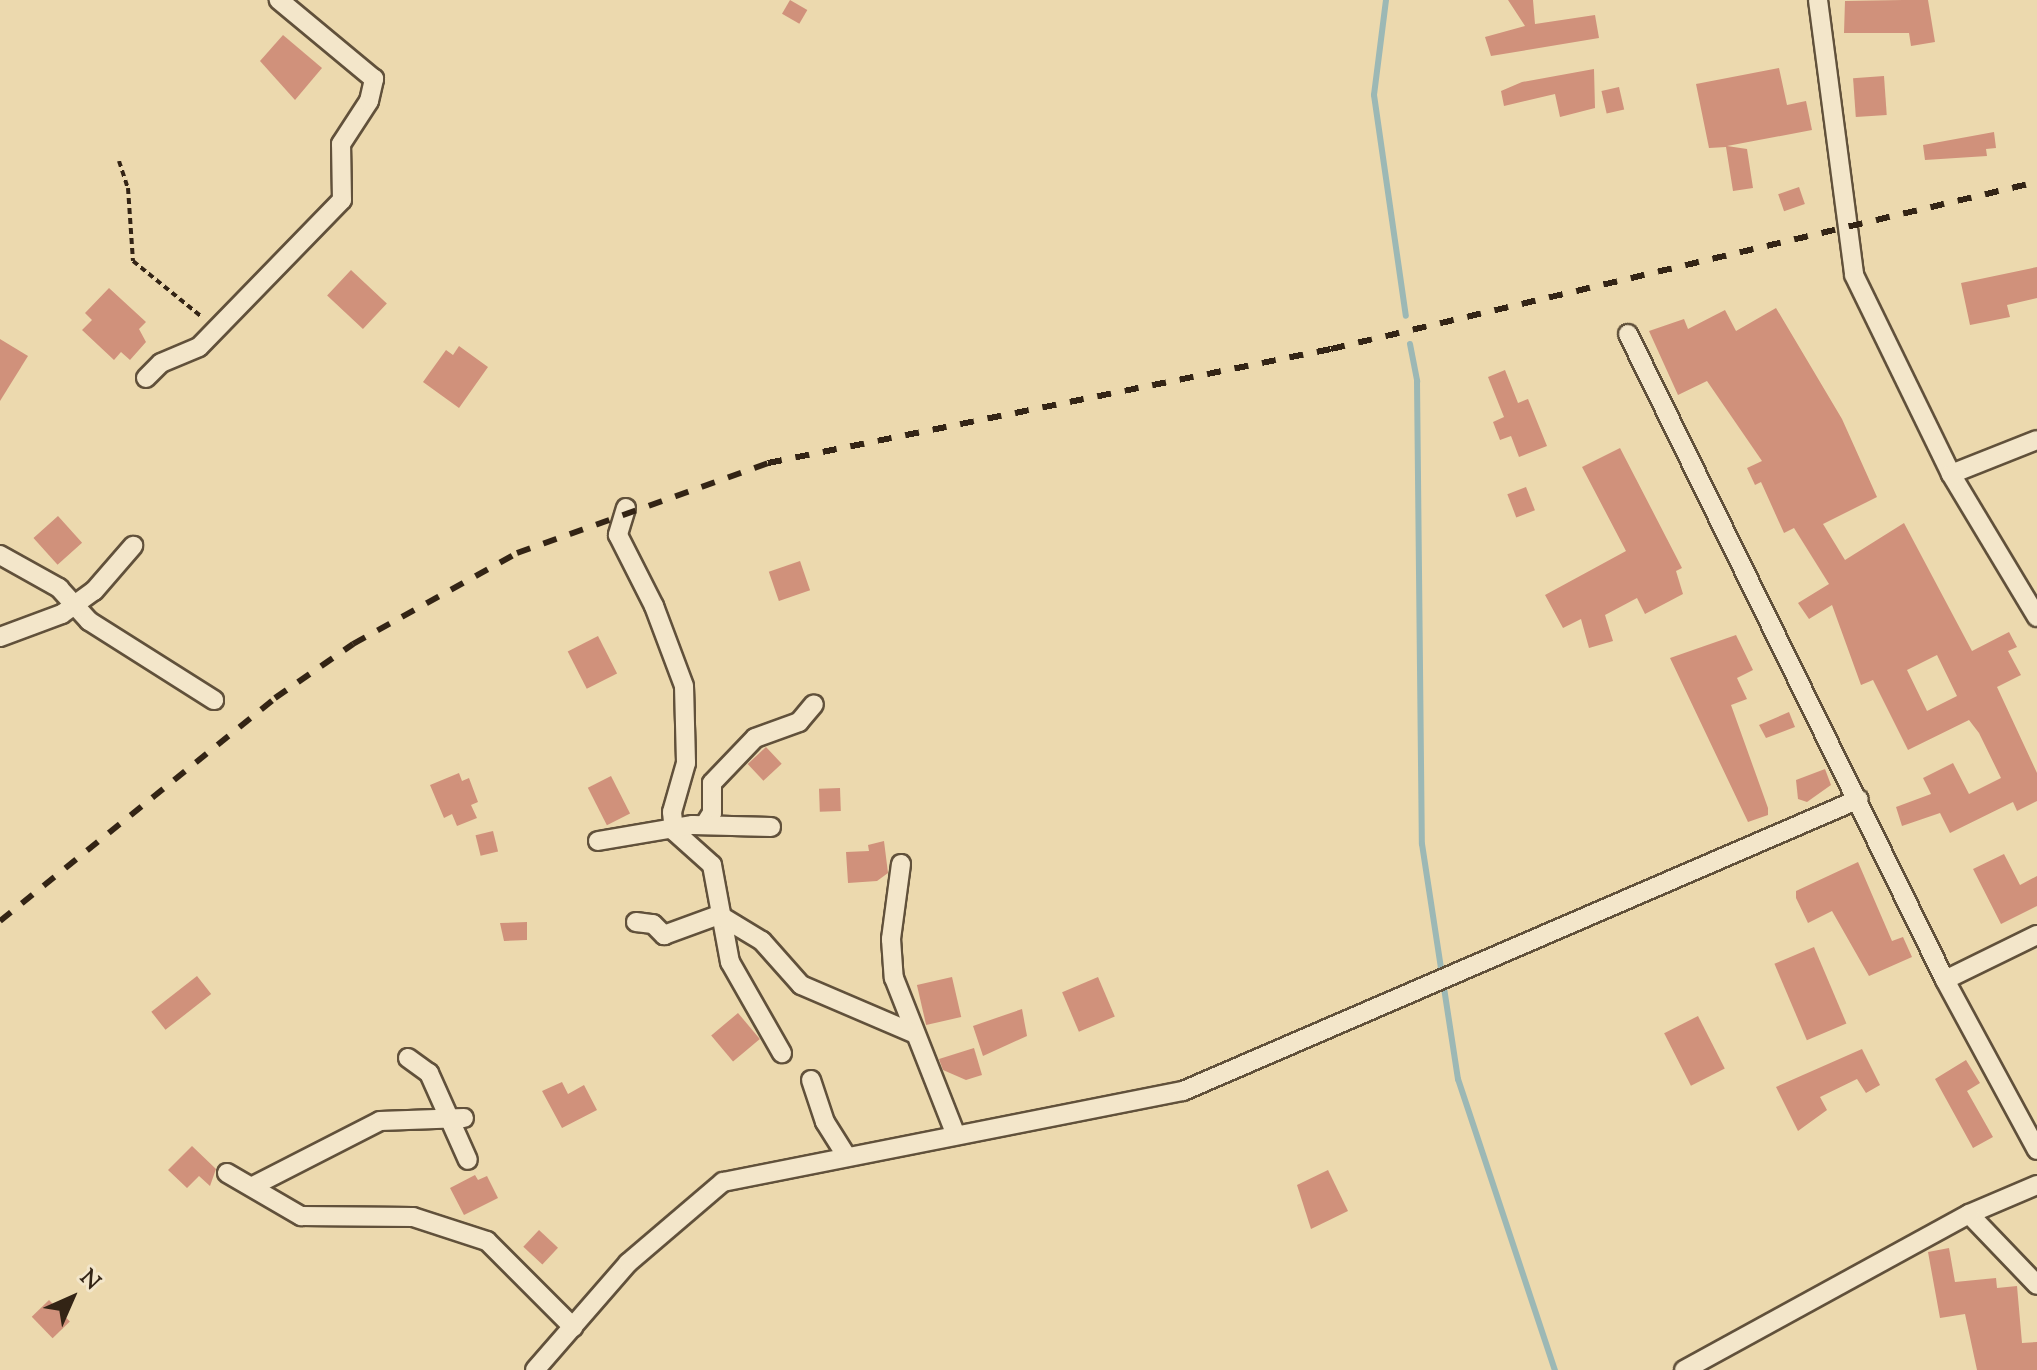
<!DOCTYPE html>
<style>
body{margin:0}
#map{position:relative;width:2037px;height:1370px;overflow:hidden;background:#ecd9ae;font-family:"Sorts Mill Goudy",serif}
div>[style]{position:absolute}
.stream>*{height:6px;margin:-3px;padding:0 3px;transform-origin:3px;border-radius:3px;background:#9cb8b5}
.building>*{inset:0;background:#d0917b;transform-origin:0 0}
.path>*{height:4px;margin-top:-2px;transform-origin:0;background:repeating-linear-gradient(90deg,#332415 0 6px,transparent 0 10px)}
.roads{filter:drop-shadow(2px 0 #61513b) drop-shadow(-2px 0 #61513b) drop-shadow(0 2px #61513b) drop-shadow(0 -2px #61513b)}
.street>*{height:18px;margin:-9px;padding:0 9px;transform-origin:9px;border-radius:9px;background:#f3e6ca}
.rail>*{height:6px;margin-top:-3px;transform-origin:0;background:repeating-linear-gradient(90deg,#332415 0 14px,transparent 0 28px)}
span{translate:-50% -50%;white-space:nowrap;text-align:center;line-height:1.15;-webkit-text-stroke:7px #f3e6ca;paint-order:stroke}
.north{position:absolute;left:32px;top:1258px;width:80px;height:80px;-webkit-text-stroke:6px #f3e6ca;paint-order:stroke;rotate:45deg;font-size:22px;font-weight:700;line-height:32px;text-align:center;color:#332415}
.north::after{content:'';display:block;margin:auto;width:28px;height:36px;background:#332415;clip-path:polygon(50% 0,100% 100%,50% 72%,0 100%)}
</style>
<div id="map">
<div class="stream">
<div style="left:1386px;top:0;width:96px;rotate:97.2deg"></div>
<div style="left:1374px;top:95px;width:223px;rotate:81.8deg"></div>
<div style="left:1410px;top:344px;width:38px;rotate:79deg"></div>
<div style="left:1417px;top:381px;width:463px;rotate:89.4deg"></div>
<div style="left:1422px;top:844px;width:238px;rotate:81.3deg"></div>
<div style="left:1458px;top:1079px;width:307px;rotate:71.6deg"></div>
</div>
<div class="building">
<div style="left:790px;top:0;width:20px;height:16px;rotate:30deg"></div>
<div style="clip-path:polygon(1508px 0,1533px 0,1535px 24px,1595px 15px,1599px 38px,1491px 56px,1485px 37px,1525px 26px)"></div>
<div style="clip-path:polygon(1903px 0,1928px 0,1935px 42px,1911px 46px,1909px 33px,1844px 33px,1845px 1px)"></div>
<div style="clip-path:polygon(283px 35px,322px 68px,295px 100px,260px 61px)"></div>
<div style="clip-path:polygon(1779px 68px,1787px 105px,1806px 101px,1812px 130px,1727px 146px,1747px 149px,1753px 188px,1733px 191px,1726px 147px,1709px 148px,1696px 84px)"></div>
<div style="clip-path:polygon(1594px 69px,1595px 108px,1560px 117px,1555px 94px,1504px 106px,1501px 91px,1522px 82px)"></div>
<div style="left:1884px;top:76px;width:39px;height:31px;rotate:86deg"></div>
<div style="left:1619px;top:87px;width:23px;height:18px;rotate:77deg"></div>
<div style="clip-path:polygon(1994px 132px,1996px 148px,1986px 149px,1987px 156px,1925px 160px,1923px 145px)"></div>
<div style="left:1799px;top:187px;width:18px;height:22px;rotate:71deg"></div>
<div style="clip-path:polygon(2037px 267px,2037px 298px,2007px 305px,2010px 317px,1970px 325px,1961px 283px)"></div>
<div style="left:351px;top:270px;width:49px;height:35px;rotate:43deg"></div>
<div style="clip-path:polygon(109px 288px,146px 322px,139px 329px,146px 342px,130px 360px,121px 352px,114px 360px,82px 330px,92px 320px,85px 313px)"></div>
<div style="clip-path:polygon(evenodd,1776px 308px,1842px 419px,1877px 497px,1823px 524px,1845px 560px,1904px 523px,1972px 651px,2009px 632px,2017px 647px,2008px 651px,2021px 675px,1997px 687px,2037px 773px,2037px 801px,2017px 811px,2013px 802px,1950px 833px,1940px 813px,1902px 826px,1896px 807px,1931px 794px,1923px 778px,1953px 763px,1969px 794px,2001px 778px,1979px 733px,1969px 720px,1908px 750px,1873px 680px,1861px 685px,1832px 605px,1809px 619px,1798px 603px,1829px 584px,1794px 528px,1784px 533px,1761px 482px,1755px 485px,1747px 468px,1762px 461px,1707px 381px,1678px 395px,1649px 331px,1684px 319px,1688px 329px,1725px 310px,1736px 331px,1776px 308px,1937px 655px,1957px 696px,1927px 711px,1907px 670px,1937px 655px)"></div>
<div style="clip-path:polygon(0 339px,28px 356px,0 401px)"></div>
<div style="clip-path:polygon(459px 346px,488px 367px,459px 408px,423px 382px,446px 350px,453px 355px)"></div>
<div style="clip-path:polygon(1505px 370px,1518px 403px,1528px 399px,1547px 446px,1519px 457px,1511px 436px,1500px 440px,1493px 422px,1504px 417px,1488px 377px)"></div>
<div style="clip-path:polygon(1620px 448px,1682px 568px,1676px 571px,1683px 594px,1645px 614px,1637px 598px,1605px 615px,1613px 641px,1589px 648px,1581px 619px,1563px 628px,1545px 595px,1626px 551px,1582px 467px)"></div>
<div style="left:1526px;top:487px;width:25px;height:20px;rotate:69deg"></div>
<div style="left:58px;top:516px;width:36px;height:33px;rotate:48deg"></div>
<div style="left:800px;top:561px;width:31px;height:33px;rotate:71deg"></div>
<div style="clip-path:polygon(1736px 635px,1753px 670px,1737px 678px,1747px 699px,1731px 705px,1768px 808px,1768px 815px,1748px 822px,1670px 658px)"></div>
<div style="left:598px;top:636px;width:42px;height:34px;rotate:63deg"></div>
<div style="clip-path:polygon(1789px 712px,1795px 727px,1766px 738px,1759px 725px)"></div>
<div style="left:766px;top:747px;width:23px;height:25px;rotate:47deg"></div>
<div style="clip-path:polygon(1825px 769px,1831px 785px,1807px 802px,1798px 799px,1796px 780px)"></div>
<div style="clip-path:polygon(459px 773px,462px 781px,469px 778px,478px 802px,471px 805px,477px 818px,457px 826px,452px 814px,444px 818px,430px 785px)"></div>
<div style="left:611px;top:776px;width:42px;height:26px;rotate:63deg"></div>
<div style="left:840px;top:788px;width:23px;height:21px;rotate:88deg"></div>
<div style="left:493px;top:831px;width:21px;height:18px;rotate:76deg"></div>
<div style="clip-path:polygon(884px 841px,888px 873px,877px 881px,848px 883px,846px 852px,869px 851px,868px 845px)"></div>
<div style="clip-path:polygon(2004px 854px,2020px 885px,2037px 876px,2037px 906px,2001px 924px,1973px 869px)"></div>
<div style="clip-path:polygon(1858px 862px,1892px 941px,1903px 937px,1912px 957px,1869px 976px,1832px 911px,1808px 923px,1796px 898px,1796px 891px)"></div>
<div style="clip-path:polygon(527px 922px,527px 940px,504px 941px,500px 923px)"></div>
<div style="left:1814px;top:947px;width:83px;height:43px;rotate:67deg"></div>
<div style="left:197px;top:976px;width:23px;height:58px;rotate:52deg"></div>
<div style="left:952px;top:977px;width:41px;height:36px;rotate:77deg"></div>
<div style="left:1098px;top:977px;width:43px;height:39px;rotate:67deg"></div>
<div style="clip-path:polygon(1022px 1009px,1027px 1036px,983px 1056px,973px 1026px)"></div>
<div style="left:738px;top:1013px;width:34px;height:35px;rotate:50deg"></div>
<div style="left:1698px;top:1016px;width:59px;height:38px;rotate:63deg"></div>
<div style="clip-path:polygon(974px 1048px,982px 1075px,966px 1080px,943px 1070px,939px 1059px)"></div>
<div style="clip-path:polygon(1862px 1049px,1880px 1085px,1866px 1093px,1857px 1079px,1820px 1097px,1827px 1110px,1798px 1131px,1776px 1087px)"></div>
<div style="clip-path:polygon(1966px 1060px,1980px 1083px,1967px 1091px,1993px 1137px,1973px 1148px,1935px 1079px)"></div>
<div style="clip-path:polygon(562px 1082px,568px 1094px,584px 1085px,597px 1110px,562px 1128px,542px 1091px)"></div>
<div style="clip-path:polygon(192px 1146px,216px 1169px,210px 1186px,199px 1176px,187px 1188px,168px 1170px)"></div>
<div style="clip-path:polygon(1328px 1170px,1348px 1211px,1311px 1229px,1297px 1185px)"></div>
<div style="clip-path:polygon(475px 1175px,478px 1180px,487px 1176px,498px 1198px,464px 1215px,450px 1188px)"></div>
<div style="left:539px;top:1230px;width:26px;height:23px;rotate:43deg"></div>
<div style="clip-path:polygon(1949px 1248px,1955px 1282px,1996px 1278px,1997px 1288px,2017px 1286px,2022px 1343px,2037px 1342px,2037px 1370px,1977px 1370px,1965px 1314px,1940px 1318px,1928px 1252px)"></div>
<div style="left:49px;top:1300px;width:30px;height:24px;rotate:46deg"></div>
</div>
<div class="path">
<div style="left:119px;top:161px;width:28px;rotate:72deg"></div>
<div style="left:128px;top:188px;width:73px;rotate:86.1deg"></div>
<div style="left:133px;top:261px;width:89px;rotate:39.1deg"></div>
</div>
<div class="roads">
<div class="street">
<div style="left:1818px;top:0;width:277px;rotate:82.5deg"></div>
<div style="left:1854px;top:275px;width:221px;rotate:64deg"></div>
<div style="left:1951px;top:474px;width:167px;rotate:59deg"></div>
<div style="left:1628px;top:334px;width:720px;rotate:63.86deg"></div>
<div style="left:1945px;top:980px;width:102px;rotate:-26.1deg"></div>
<div style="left:146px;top:378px;width:21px;rotate:-45deg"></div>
<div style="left:161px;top:363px;width:41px;rotate:-22.8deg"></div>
<div style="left:199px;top:347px;width:205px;rotate:-45.8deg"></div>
<div style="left:342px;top:200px;width:56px;rotate:-91deg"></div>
<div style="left:341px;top:144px;width:51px;rotate:-56.9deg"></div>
<div style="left:369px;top:101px;width:23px;rotate:-77deg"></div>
<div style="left:374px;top:79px;width:124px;rotate:-140.3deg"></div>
<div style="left:1951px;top:474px;width:92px;rotate:-21.6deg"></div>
<div style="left:626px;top:508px;width:28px;rotate:107deg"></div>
<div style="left:618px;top:535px;width:80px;rotate:63.1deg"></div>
<div style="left:654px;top:606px;width:85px;rotate:69.4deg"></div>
<div style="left:684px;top:686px;width:77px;rotate:88.5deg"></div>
<div style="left:686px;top:763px;width:51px;rotate:105.9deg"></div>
<div style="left:672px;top:812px;width:19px;rotate:84deg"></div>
<div style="left:674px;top:831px;width:51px;rotate:41.8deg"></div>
<div style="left:712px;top:865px;width:99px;rotate:79.5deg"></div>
<div style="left:730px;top:962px;width:105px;rotate:60.3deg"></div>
<div style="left:0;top:555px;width:68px;rotate:29.2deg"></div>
<div style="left:59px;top:588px;width:45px;rotate:47.7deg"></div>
<div style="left:89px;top:621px;width:148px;rotate:32.3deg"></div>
<div style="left:0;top:637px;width:66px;rotate:-20.4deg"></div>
<div style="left:62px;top:614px;width:39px;rotate:-36deg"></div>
<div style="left:94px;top:591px;width:60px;rotate:-49.1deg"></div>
<div style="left:705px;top:824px;width:13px;rotate:-58deg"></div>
<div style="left:712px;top:813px;width:30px;rotate:-90deg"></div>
<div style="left:712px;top:783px;width:62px;rotate:-46.3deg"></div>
<div style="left:755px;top:738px;width:47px;rotate:-20deg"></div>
<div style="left:799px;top:722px;width:23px;rotate:-50deg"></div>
<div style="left:598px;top:841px;width:96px;rotate:-9.6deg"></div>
<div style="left:693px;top:825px;width:78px;rotate:1.5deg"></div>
<div style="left:901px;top:864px;width:76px;rotate:97.6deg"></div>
<div style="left:891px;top:939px;width:39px;rotate:86deg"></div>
<div style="left:894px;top:978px;width:169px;rotate:68.5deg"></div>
<div style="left:636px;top:922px;width:17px;rotate:7deg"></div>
<div style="left:653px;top:924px;width:16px;rotate:45deg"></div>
<div style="left:664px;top:935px;width:59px;rotate:-20deg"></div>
<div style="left:719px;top:915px;width:50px;rotate:31.2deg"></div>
<div style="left:762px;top:941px;width:59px;rotate:48.4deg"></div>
<div style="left:801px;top:985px;width:122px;rotate:23.2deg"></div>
<div style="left:1945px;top:980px;width:193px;rotate:61.6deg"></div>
<div style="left:408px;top:1058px;width:26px;rotate:36deg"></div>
<div style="left:429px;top:1073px;width:95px;rotate:65.9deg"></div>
<div style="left:811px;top:1080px;width:44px;rotate:71.6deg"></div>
<div style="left:825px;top:1122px;width:41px;rotate:57.8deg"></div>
<div style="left:227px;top:1173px;width:86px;rotate:30.2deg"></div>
<div style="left:301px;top:1216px;width:112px;rotate:0.5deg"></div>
<div style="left:413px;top:1217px;width:78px;rotate:18deg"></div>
<div style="left:487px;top:1241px;width:122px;rotate:45deg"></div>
<div style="left:255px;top:1185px;width:140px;rotate:-27.1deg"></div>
<div style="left:380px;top:1121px;width:84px;rotate:-2deg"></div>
<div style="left:2037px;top:1185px;width:74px;rotate:156.9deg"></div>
<div style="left:1969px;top:1214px;width:98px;rotate:46.2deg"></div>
<div style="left:535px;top:1370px;width:142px;rotate:-49deg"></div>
<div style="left:628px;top:1263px;width:125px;rotate:-40.5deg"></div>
<div style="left:723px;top:1182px;width:469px;rotate:-11.2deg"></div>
<div style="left:1183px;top:1091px;width:736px;rotate:-23.36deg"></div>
<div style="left:1684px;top:1370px;width:325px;rotate:-28.7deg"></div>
</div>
</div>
<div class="rail">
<div style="left:0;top:921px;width:354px;rotate:-39deg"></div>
<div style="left:275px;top:698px;width:95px;rotate:-34.7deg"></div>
<div style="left:353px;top:644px;width:188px;rotate:-29deg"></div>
<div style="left:517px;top:553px;width:267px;rotate:-19.7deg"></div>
<div style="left:768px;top:463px;width:574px;rotate:-11.45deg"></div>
<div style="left:1331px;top:349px;width:725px;rotate:-13.31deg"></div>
</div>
<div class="north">N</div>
</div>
